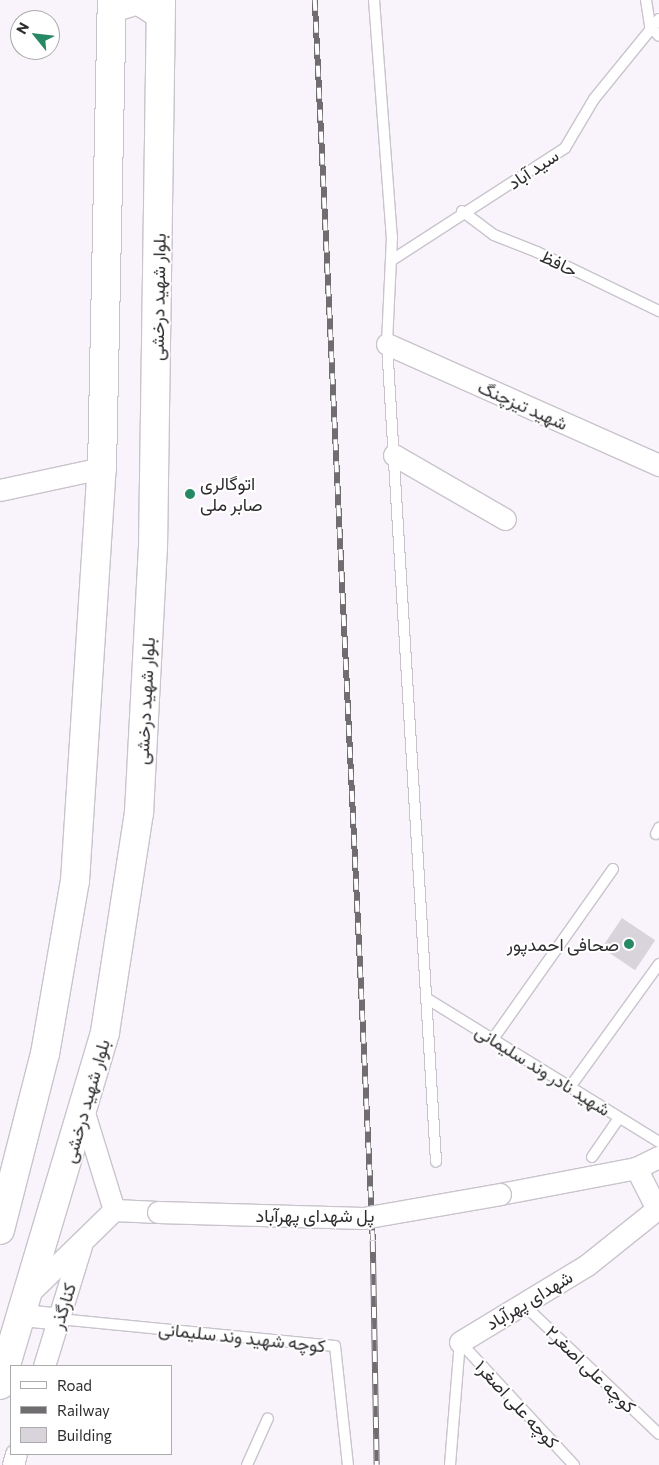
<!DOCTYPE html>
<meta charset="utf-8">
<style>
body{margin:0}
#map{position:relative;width:659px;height:1465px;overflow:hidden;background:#f9f4fc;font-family:Commissioner,Vazirmatn,sans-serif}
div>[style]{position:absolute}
.building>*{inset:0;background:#d9d4dc;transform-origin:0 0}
.roads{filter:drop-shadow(1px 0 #c9c4cc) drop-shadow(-1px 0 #c9c4cc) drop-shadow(0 1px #c9c4cc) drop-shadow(0 -1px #c9c4cc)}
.lane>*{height:10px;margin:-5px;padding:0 5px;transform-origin:5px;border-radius:5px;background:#fff}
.street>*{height:21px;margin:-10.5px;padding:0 10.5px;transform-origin:10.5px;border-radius:10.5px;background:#fff}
.primary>*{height:28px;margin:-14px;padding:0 14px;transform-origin:14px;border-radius:14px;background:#fff}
.rail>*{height:5.5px;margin-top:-2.75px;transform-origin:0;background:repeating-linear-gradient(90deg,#fff 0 11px,#706d71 0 22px);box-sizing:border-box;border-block:1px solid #706d71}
.bridges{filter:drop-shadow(1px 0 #c9c4cc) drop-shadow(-1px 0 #c9c4cc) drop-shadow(0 1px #c9c4cc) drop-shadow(0 -1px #c9c4cc)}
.street-bridge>*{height:21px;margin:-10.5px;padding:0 10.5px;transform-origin:10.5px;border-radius:10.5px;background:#fff}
.dots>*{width:14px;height:14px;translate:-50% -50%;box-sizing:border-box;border:2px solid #fff;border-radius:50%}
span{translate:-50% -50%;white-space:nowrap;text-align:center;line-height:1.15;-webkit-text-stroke:4px #fff;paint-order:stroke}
.street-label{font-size:18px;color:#2e2c2f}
.poi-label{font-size:18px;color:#2e2c2f}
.left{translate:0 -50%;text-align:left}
.right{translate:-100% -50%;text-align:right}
.legend{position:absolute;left:10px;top:1365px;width:162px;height:90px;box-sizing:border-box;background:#fff;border:1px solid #ababac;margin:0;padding:6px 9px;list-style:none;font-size:15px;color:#2e2c2f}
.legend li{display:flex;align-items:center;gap:10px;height:25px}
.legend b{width:25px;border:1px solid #ababac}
.north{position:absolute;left:10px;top:10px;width:50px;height:50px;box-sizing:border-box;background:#fff;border:1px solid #ababac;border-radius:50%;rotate:299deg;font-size:14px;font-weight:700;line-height:20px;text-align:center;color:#2e2c2f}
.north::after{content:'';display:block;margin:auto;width:18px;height:22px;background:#268963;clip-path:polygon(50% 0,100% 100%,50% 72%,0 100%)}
</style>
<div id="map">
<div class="building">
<div style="left:622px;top:918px;width:40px;height:36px;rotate:34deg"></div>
</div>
<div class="roads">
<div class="lane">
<div style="left:374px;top:0;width:238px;rotate:85.7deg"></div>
<div style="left:392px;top:237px;width:107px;rotate:92.7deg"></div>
<div style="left:387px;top:344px;width:819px;rotate:86.57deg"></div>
<div style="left:646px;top:0;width:26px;rotate:81deg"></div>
<div style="left:650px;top:26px;width:13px;rotate:48deg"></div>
<div style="left:462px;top:211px;width:40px;rotate:37deg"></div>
<div style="left:494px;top:235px;width:46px;rotate:21.6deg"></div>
<div style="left:537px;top:252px;width:136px;rotate:25.8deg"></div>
<div style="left:392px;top:260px;width:206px;rotate:-32.9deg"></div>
<div style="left:565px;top:148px;width:57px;rotate:-59.4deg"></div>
<div style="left:594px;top:99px;width:103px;rotate:-50.9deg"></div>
<div style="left:656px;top:834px;width:7px;rotate:-63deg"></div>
<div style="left:426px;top:998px;width:274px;rotate:31.7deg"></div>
<div style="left:493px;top:1039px;width:208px;rotate:-54.8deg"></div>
<div style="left:570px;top:1087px;width:152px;rotate:-54.1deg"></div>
<div style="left:592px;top:1157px;width:47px;rotate:-55.3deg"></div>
<div style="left:523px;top:1304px;width:188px;rotate:43.7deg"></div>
<div style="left:59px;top:1319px;width:277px;rotate:5.6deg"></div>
<div style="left:335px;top:1346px;width:120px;rotate:83.8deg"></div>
<div style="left:460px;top:1342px;width:168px;rotate:47.2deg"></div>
<div style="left:247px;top:1465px;width:51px;rotate:-65.9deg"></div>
<div style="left:450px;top:1465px;width:123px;rotate:-85.4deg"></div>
</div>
<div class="street">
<div style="left:387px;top:344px;width:298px;rotate:24deg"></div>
<div style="left:394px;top:455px;width:128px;rotate:30deg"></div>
<div style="left:0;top:490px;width:104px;rotate:-12.2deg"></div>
<div style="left:500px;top:1194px;width:138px;rotate:-10.8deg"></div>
<div style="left:636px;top:1168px;width:25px;rotate:-26deg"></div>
<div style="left:114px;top:1210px;width:44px;rotate:2.6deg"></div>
<div style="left:32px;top:1290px;width:115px;rotate:-44.3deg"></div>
<div style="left:114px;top:1210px;width:105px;rotate:-107.2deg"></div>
<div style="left:23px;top:1315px;width:36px;rotate:6deg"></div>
<div style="left:460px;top:1342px;width:149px;rotate:-31.2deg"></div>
<div style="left:587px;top:1265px;width:90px;rotate:-38.7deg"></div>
<div style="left:657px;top:1209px;width:46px;rotate:-117.1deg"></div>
<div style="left:44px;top:1366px;width:126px;rotate:-72.9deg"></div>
<div style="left:13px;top:1465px;width:11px;rotate:-75deg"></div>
</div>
<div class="primary">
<div style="left:112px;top:8px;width:27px;rotate:-17deg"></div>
<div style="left:138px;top:0;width:27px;rotate:33deg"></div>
<div style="left:0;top:1230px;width:182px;rotate:-75.7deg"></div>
<div style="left:45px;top:1054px;width:176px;rotate:-80.2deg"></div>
<div style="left:75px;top:881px;width:414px;rotate:-86.3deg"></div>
<div style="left:102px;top:468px;width:468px;rotate:-88.8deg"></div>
<div style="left:0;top:1385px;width:368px;rotate:-73.4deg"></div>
<div style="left:105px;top:1032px;width:222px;rotate:-81.2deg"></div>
<div style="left:139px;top:813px;width:265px;rotate:-87deg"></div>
<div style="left:153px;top:548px;width:548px;rotate:-89.16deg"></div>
</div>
</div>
<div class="rail">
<div style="left:315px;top:0;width:1242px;rotate:87.32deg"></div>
<div style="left:373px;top:1241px;width:224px;rotate:89deg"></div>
</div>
<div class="bridges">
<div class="street-bridge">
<div style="left:158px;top:1212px;width:205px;rotate:1.7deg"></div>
<div style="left:363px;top:1218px;width:139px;rotate:-9.9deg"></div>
</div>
</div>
<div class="dots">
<div style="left:190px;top:494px;background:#268963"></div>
<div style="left:629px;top:944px;background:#268963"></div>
</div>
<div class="street-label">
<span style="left:533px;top:169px;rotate:-34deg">سید آباد</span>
<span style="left:559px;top:263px;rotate:26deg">حافظ</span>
<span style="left:158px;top:297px;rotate:-89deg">بلوار شهید درخشی</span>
<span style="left:523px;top:405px;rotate:24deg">شهید تیزچنگ</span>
<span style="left:145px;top:701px;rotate:-87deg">بلوار شهید درخشی</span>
<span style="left:543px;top:1070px;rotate:32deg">شهید نادر وند سلیمانی</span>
<span style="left:86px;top:1101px;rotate:-74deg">بلوار شهید درخشی</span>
<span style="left:315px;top:1215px">پل شهدای پهرآباد</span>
<span style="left:529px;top:1300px;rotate:-31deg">شهدای پهرآباد</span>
<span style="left:63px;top:1306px;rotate:-73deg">کنارگذر</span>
<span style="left:242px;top:1337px;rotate:6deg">کوچه شهید وند سلیمانی</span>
<span style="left:591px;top:1369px;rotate:44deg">کوچه علی اصغر۲</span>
<span style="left:517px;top:1404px;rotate:47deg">کوچه علی اصغر۱</span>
</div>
<div class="poi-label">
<span class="left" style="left:200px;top:494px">اتوگالری<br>صابر ملی</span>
<span class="right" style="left:619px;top:944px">صحافی احمدپور</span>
</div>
<ul class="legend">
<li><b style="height:6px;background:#fff"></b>Road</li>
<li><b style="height:6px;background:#706d71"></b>Railway</li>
<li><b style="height:14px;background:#d9d4dc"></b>Building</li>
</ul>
<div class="north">N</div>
</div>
